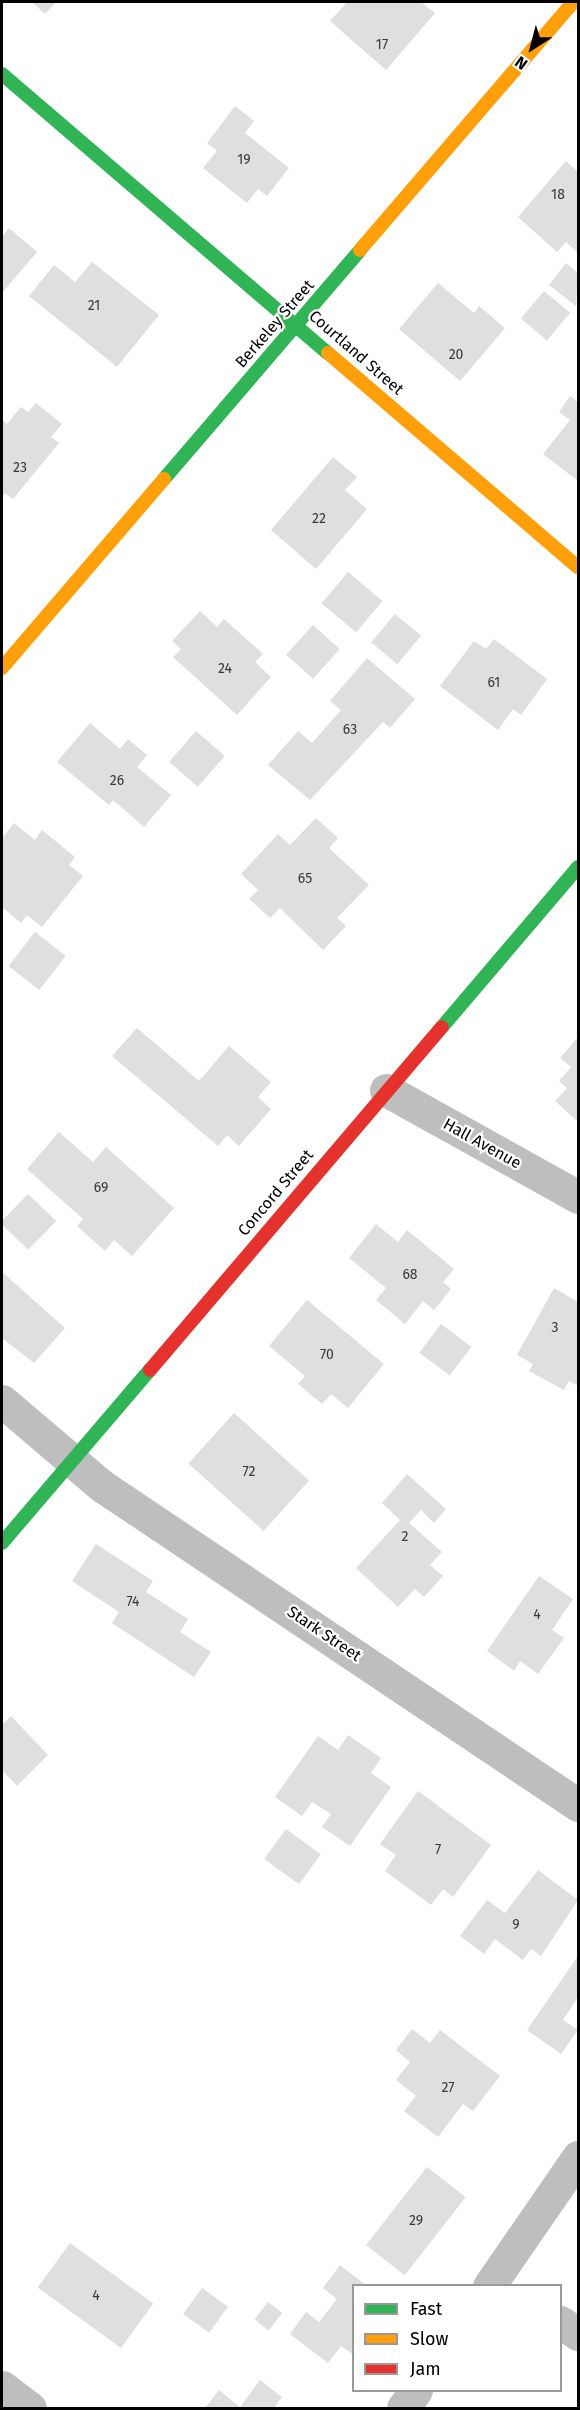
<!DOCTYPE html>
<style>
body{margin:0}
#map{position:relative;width:580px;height:2410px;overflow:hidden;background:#fff;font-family:"Fira Sans",sans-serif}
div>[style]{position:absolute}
.building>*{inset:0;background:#dfdfdf;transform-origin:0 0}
.street>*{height:33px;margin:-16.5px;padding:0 16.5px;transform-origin:16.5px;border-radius:16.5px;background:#bebebe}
.fast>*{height:14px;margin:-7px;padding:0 7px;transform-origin:7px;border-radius:7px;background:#30b455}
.slow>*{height:14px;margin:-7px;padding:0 7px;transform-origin:7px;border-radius:7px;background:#ff9f0a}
.jam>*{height:14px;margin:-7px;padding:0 7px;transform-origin:7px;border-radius:7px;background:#e5322d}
span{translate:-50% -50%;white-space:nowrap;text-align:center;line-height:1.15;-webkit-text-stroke:4.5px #fff;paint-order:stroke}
.number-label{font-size:14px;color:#383838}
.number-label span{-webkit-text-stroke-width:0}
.street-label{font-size:16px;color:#000}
.frame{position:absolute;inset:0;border:3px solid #000;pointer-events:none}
.legend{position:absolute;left:352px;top:2284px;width:210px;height:108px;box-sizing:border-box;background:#fff;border:2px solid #999;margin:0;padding:8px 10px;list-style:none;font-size:18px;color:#000}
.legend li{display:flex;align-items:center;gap:12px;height:30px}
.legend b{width:30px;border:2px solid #999}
.north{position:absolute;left:502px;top:18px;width:60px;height:60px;-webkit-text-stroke:4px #fff;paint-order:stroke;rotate:216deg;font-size:16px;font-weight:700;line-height:24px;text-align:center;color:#000}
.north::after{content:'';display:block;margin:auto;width:21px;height:27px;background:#000;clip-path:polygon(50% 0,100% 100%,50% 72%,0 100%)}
</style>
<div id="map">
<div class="building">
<div style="clip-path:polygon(32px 2px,56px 2px,45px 14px)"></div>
<div style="clip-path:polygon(347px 2px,421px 2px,435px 13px,386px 70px,330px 21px)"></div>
<div style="clip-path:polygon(235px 106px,254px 121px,245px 133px,289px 168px,267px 196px,258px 189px,247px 203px,203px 168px,217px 151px,207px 143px)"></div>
<div style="clip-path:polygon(566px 161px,578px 172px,577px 252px,566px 242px,557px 252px,518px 217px)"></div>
<div style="clip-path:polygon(9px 228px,37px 252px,2px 293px,2px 237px)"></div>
<div style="clip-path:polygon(92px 262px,159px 315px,117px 367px,29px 296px,54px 265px,75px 282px)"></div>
<div style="clip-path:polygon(566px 263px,578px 273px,576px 306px,549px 285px)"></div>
<div style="clip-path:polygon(438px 283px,474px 313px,479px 306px,505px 328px,460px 381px,399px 329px)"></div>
<div style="left:544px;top:291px;width:34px;height:36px;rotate:40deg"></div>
<div style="clip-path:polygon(570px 396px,578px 402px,578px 481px,543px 454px,570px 420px,559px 412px)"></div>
<div style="clip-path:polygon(36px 403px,62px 424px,51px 437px,59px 443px,13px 499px,5px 493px,2px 497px,2px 419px,7px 424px,21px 407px,28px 412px)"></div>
<div style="clip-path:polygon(333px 457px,357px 477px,345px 490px,367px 509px,316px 569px,271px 530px)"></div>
<div style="left:348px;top:572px;width:45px;height:41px;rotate:40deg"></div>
<div style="clip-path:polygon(200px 611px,217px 627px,224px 619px,263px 654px,255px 662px,271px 677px,237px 715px,173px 657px,181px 649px,172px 641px)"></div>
<div style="left:395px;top:614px;width:34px;height:37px;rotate:40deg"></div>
<div style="left:313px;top:625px;width:36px;height:40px;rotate:42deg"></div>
<div style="clip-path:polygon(494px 639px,547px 679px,521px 715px,513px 709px,498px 730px,440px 686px,474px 641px,486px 649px)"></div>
<div style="clip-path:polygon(367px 658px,415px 699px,390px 728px,383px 722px,310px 800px,268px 765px,298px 731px,312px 743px,341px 710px,330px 701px)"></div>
<div style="clip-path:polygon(90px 723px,120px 749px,128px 739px,147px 755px,137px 767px,171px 795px,144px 827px,113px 800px,109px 805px,57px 762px)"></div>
<div style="left:196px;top:731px;width:38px;height:41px;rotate:41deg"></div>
<div style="clip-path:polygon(316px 818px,338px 838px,329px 848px,369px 885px,337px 918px,346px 926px,323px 950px,280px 908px,270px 918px,249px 899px,258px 890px,241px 874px,278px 834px,290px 845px)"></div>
<div style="clip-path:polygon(14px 823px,35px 840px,42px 830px,75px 857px,69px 865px,83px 876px,42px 927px,27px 915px,21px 923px,2px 907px,2px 838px)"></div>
<div style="left:35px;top:932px;width:39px;height:43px;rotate:38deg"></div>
<div style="clip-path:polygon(137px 1028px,199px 1081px,229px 1046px,271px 1082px,258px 1097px,271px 1109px,239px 1146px,227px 1135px,218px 1146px,112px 1056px)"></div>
<div style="clip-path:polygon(578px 1037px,578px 1122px,555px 1101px,567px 1088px,559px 1081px,571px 1067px,560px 1058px)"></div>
<div style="clip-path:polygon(59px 1132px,93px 1162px,106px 1147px,174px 1208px,132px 1256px,114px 1240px,105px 1251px,77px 1226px,83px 1219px,27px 1169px)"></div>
<div style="left:28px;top:1194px;width:39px;height:40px;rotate:44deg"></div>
<div style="clip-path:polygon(376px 1224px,398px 1242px,407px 1230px,454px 1269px,443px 1282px,451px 1289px,434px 1310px,423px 1301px,405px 1324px,376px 1300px,386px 1288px,349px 1258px)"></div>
<div style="clip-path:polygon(2px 1272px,65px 1328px,34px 1363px,2px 1338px)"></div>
<div style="clip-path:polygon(554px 1288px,578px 1302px,578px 1386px,569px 1381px,564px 1390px,529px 1371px,533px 1364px,517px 1355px)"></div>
<div style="clip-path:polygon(307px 1300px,384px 1364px,348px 1408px,331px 1394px,322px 1404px,298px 1384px,305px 1376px,269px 1346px)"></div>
<div style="left:441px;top:1324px;width:38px;height:36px;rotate:37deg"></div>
<div style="left:234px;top:1413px;width:101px;height:68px;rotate:42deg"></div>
<div style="clip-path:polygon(407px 1474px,446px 1509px,434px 1523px,421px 1510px,409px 1523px,442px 1552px,430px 1565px,443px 1576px,424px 1597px,415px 1589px,398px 1607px,356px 1568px,400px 1520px,382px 1503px)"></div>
<div style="clip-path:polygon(96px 1544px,153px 1581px,146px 1592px,188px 1619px,180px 1632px,211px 1652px,194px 1677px,112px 1623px,119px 1612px,72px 1581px)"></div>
<div style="clip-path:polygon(539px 1576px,573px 1599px,552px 1630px,564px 1638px,538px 1674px,520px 1661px,514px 1671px,487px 1651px)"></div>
<div style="clip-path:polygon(11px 1716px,48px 1755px,17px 1786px,2px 1770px,2px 1725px)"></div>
<div style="clip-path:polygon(348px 1735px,381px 1758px,371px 1773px,391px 1787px,350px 1846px,322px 1827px,331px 1814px,312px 1802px,302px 1816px,275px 1797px,318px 1736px,338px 1750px)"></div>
<div style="clip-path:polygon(418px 1791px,491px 1845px,453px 1897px,443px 1889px,431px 1905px,385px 1871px,396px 1855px,380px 1844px)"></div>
<div style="left:286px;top:1829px;width:43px;height:37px;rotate:36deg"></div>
<div style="clip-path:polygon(538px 1870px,578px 1900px,541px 1956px,531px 1949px,523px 1960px,495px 1939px,484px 1954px,460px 1936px,487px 1900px,505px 1913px)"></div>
<div style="clip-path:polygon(578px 1956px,578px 1997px,563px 2020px,578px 2030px,561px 2054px,527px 2030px)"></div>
<div style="clip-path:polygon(412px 2029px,430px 2043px,440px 2030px,500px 2076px,473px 2111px,463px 2104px,438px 2137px,404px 2111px,416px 2096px,396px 2080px,410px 2062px,396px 2050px)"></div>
<div style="left:427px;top:2167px;width:49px;height:99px;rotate:38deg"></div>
<div style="left:70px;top:2243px;width:103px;height:55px;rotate:36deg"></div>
<div style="clip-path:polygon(340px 2265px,367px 2286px,354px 2286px,354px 2355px,341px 2346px,328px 2363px,290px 2334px,306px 2312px,319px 2322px,337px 2299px,323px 2288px)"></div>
<div style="left:202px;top:2288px;width:32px;height:32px;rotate:36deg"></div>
<div style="left:268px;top:2302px;width:18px;height:22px;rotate:38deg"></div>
<div style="clip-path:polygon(260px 2380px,282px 2397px,274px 2408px,205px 2408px,219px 2390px,240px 2407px)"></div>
</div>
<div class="street">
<div style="left:386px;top:1090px;width:220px;rotate:29.1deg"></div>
<div style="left:2px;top:1401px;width:131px;rotate:40.4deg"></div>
<div style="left:102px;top:1486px;width:573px;rotate:33.83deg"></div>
<div style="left:489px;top:2286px;width:157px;rotate:-55.4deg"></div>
<div style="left:560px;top:2322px;width:22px;rotate:34deg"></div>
<div style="left:2px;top:2387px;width:35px;rotate:37deg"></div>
<div style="left:403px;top:2408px;width:22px;rotate:-54deg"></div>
</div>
<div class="fast">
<div style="left:2px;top:74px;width:429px;rotate:40.6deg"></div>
<div style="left:164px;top:479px;width:301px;rotate:-49.4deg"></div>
<div style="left:442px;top:1027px;width:210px;rotate:-49.6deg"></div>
<div style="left:2px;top:1543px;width:228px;rotate:-49.5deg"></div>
</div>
<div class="slow">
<div style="left:360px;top:250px;width:327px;rotate:-49.3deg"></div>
<div style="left:328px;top:353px;width:329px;rotate:40.6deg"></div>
<div style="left:2px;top:668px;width:249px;rotate:-49.4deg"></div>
</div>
<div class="jam">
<div style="left:150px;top:1370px;width:450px;rotate:-49.6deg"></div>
</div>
<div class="number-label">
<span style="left:382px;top:45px">17</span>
<span style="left:244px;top:160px">19</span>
<span style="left:558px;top:195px">18</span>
<span style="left:94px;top:306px">21</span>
<span style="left:456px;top:355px">20</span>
<span style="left:20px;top:468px">23</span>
<span style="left:319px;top:519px">22</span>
<span style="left:225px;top:669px">24</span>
<span style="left:494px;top:683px">61</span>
<span style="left:350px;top:730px">63</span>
<span style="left:117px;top:781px">26</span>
<span style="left:305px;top:879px">65</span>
<span style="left:101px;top:1188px">69</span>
<span style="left:410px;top:1275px">68</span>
<span style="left:555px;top:1328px">3</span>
<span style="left:327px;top:1355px">70</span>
<span style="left:249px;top:1472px">72</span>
<span style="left:405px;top:1537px">2</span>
<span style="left:133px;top:1602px">74</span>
<span style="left:537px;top:1615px">4</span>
<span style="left:438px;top:1850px">7</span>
<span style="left:516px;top:1925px">9</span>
<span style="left:448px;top:2088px">27</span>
<span style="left:416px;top:2221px">29</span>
<span style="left:96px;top:2296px">4</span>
</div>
<div class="street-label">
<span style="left:275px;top:324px;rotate:-49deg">Berkeley Street</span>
<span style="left:356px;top:353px;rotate:41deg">Courtland Street</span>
<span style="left:482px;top:1144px;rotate:29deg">Hall Avenue</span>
<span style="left:276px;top:1193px;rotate:-50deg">Concord Street</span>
<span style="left:324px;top:1634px;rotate:34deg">Stark Street</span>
</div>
<div class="frame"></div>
<ul class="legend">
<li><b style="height:8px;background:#30b455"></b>Fast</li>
<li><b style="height:8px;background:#ff9f0a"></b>Slow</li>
<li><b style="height:8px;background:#e5322d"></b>Jam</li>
</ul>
<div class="north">N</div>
</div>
